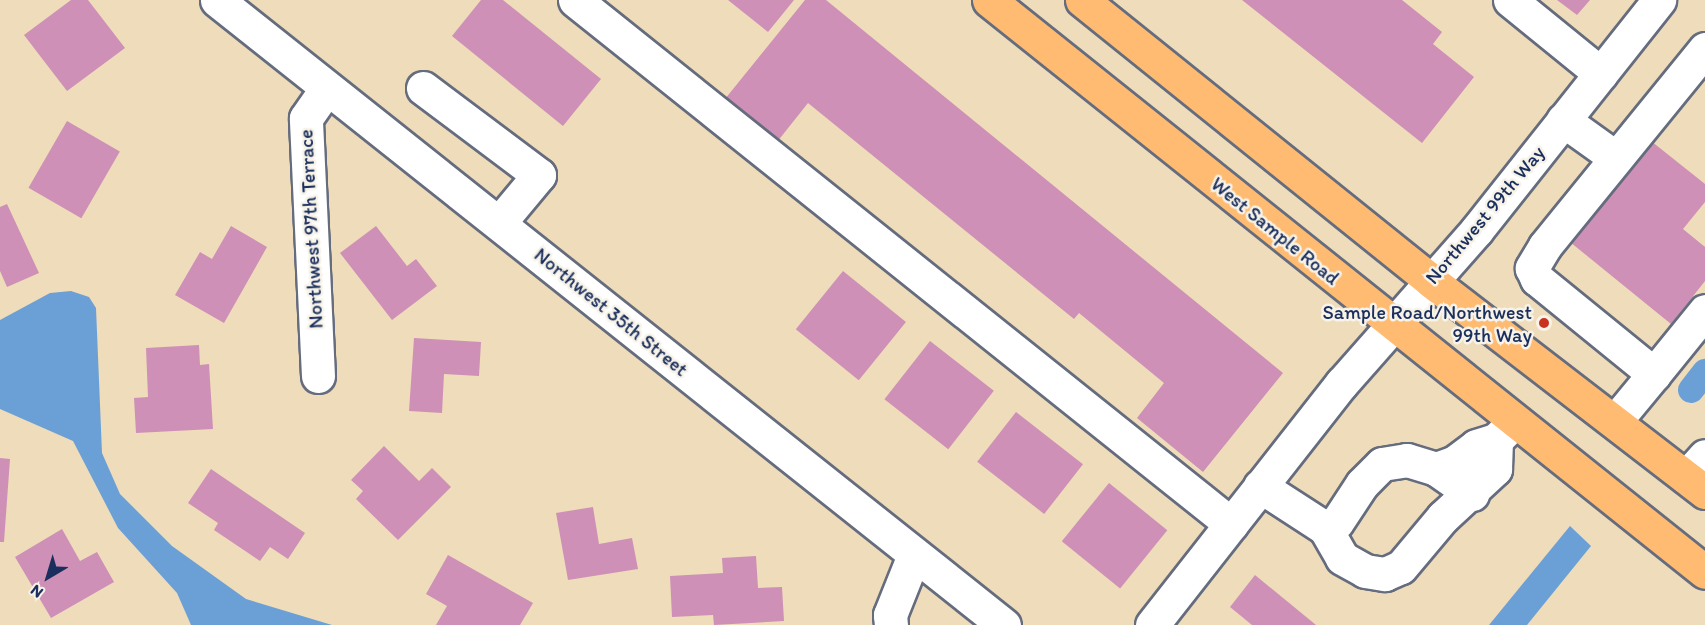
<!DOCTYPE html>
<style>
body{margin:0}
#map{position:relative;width:1705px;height:625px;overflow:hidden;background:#eedcba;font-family:Itim,sans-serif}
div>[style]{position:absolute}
.water>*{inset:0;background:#6ba0d7}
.canal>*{height:26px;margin:-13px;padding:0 13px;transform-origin:13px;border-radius:13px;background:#6ba0d7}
.building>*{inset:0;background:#ce90b6;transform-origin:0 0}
.roads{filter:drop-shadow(2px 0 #656c7e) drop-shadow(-2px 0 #656c7e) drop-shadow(0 2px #656c7e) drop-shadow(0 -2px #656c7e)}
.minor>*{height:33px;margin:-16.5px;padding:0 16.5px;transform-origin:16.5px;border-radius:16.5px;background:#fff}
.major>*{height:33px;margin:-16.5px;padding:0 16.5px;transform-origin:16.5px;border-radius:16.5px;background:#ffbb71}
.dots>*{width:16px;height:16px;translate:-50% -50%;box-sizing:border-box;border:3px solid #f7f3e8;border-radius:50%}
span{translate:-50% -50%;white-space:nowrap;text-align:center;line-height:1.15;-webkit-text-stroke:5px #f7f3e8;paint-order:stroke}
.street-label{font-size:20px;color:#1b2f5e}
.poi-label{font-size:20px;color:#1b2f5e}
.right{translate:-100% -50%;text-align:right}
.north{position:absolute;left:18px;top:547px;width:60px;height:60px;-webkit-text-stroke:4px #f7f3e8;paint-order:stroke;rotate:218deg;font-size:16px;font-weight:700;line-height:24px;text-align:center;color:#1b2f5e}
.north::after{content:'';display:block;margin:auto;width:21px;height:27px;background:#1b2f5e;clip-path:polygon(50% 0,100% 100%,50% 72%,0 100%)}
</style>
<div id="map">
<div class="water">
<div style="clip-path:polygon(71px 291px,89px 297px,96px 308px,102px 453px,120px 494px,172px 546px,246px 599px,332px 625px,191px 625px,177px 593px,118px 528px,73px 441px,0 409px,0 320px,50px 293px)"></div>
<div style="clip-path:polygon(1570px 526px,1591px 546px,1527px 625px,1489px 625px)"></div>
</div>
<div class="canal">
<div style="left:1691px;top:390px;width:23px;rotate:-52deg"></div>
</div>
<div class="building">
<div style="clip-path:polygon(71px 0,88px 0,125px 48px,67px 91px,24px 35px)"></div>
<div style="clip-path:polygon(481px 0,503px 0,601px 79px,563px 126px,452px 36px)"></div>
<div style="clip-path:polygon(728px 0,794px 0,768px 32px)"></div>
<div style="clip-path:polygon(805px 0,826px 0,1283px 373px,1203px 472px,1137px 418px,1164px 383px,1079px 313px,1074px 319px,808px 103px,777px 142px,725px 99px)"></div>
<div style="clip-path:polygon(1242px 0,1402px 0,1442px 32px,1433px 44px,1474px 77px,1422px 143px)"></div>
<div style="clip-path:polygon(1557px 0,1590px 0,1577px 15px)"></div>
<div style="left:67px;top:121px;width:61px;height:77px;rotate:30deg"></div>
<div style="clip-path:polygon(1651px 141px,1705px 184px,1705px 202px,1683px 229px,1705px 247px,1705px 281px,1671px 324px,1570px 242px)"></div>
<div style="clip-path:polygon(7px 204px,39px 273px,7px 287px,0 271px,0 207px)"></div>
<div style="clip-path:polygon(231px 226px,267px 247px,224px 323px,175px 295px,200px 252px,212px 259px)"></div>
<div style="clip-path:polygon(376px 226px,407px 266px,416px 259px,437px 286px,392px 320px,340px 253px)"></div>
<div style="left:843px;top:271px;width:81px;height:75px;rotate:39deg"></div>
<div style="clip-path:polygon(414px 338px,481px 342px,479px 376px,444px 374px,442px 413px,409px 411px)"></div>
<div style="left:930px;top:341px;width:81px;height:74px;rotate:38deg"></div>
<div style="clip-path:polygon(199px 345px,200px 365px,209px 364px,213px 429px,136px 433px,134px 398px,148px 397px,146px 348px)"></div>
<div style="left:1016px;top:412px;width:85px;height:63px;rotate:38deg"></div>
<div style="clip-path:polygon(384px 446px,419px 481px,432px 468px,451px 487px,398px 540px,356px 499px,363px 491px,351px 480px)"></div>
<div style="clip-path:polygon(0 458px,10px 459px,4px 542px,0 542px)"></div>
<div style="clip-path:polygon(211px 469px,305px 533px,288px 559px,270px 547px,260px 561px,214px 530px,218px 523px,188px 503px)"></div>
<div style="left:1109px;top:483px;width:75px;height:75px;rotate:39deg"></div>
<div style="clip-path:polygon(593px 507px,599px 544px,632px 538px,638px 569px,568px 580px,556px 513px)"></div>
<div style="clip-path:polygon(62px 529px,80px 561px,97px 552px,114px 582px,51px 618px,15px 557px)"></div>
<div style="clip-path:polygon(448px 555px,533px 603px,520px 625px,436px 625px,447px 606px,426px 594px)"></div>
<div style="clip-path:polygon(756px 556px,758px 588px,782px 587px,784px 621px,714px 625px,713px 615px,672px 617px,670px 576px,723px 573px,722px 558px)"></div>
<div style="clip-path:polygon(1255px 575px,1316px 625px,1252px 625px,1230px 607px)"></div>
</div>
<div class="roads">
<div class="minor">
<div style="left:217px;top:0;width:1005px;rotate:38.46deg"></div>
<div style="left:575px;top:0;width:840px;rotate:38.62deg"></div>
<div style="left:1510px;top:0;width:117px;rotate:39.1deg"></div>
<div style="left:1705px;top:49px;width:254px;rotate:129.1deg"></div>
<div style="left:1545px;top:246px;width:26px;rotate:121deg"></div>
<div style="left:1532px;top:268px;width:12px;rotate:66deg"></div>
<div style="left:1537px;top:279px;width:151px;rotate:39.1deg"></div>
<div style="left:1654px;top:374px;width:81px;rotate:-51deg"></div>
<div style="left:423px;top:88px;width:145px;rotate:36.9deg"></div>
<div style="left:539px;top:175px;width:62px;rotate:129.8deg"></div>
<div style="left:1563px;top:120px;width:65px;rotate:35.6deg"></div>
<div style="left:318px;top:376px;width:258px;rotate:-92.7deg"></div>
<div style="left:306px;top:118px;width:35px;rotate:-55deg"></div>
<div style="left:1616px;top:420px;width:60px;rotate:-50.4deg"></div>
<div style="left:1436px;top:469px;width:20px;rotate:-20deg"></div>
<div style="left:1455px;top:462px;width:26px;rotate:-37deg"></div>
<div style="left:1476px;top:446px;width:21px;rotate:-17deg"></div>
<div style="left:1496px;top:440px;width:21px;rotate:-45deg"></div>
<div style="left:1686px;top:477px;width:28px;rotate:-48deg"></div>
<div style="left:1260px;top:486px;width:77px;rotate:32.9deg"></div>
<div style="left:1325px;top:528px;width:34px;rotate:60deg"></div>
<div style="left:1342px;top:558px;width:26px;rotate:29deg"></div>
<div style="left:1365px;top:571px;width:20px;rotate:9deg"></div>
<div style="left:1385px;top:574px;width:17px;rotate:-24deg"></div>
<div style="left:1401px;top:567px;width:65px;rotate:-50deg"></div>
<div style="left:1443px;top:517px;width:71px;rotate:-42.7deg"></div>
<div style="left:1495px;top:469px;width:29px;rotate:-88deg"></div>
<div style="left:1325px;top:528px;width:13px;rotate:-27deg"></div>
<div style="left:1337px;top:522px;width:45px;rotate:-56.7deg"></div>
<div style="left:1362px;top:484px;width:28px;rotate:-45deg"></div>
<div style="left:1382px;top:464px;width:25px;rotate:-9deg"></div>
<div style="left:1407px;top:460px;width:30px;rotate:17deg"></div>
<div style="left:1436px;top:469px;width:44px;rotate:34.8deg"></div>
<div style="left:891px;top:625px;width:10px;rotate:-96deg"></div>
<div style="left:890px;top:615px;width:65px;rotate:-68.2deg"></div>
<div style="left:1152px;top:625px;width:308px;rotate:-51.9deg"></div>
<div style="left:1342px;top:383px;width:203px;rotate:-48.6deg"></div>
<div style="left:1476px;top:231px;width:295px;rotate:-51.6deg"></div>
</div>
<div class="major">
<div style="left:989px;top:0;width:916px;rotate:38.62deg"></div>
<div style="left:1082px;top:0;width:448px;rotate:38.8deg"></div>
<div style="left:1431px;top:281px;width:346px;rotate:37.6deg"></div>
</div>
</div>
<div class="dots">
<div style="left:1544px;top:323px;background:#c8321e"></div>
</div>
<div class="street-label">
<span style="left:1485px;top:215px;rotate:-50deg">Northwest 99th Way</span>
<span style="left:311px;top:229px;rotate:-93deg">Northwest 97th Terrace</span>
<span style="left:1275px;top:231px;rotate:39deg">West Sample Road</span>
<span style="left:611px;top:312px;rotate:39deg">Northwest 35th Street</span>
</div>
<div class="poi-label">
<span class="right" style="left:1532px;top:324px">Sample Road/Northwest<br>99th Way</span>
</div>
<div class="north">N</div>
</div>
